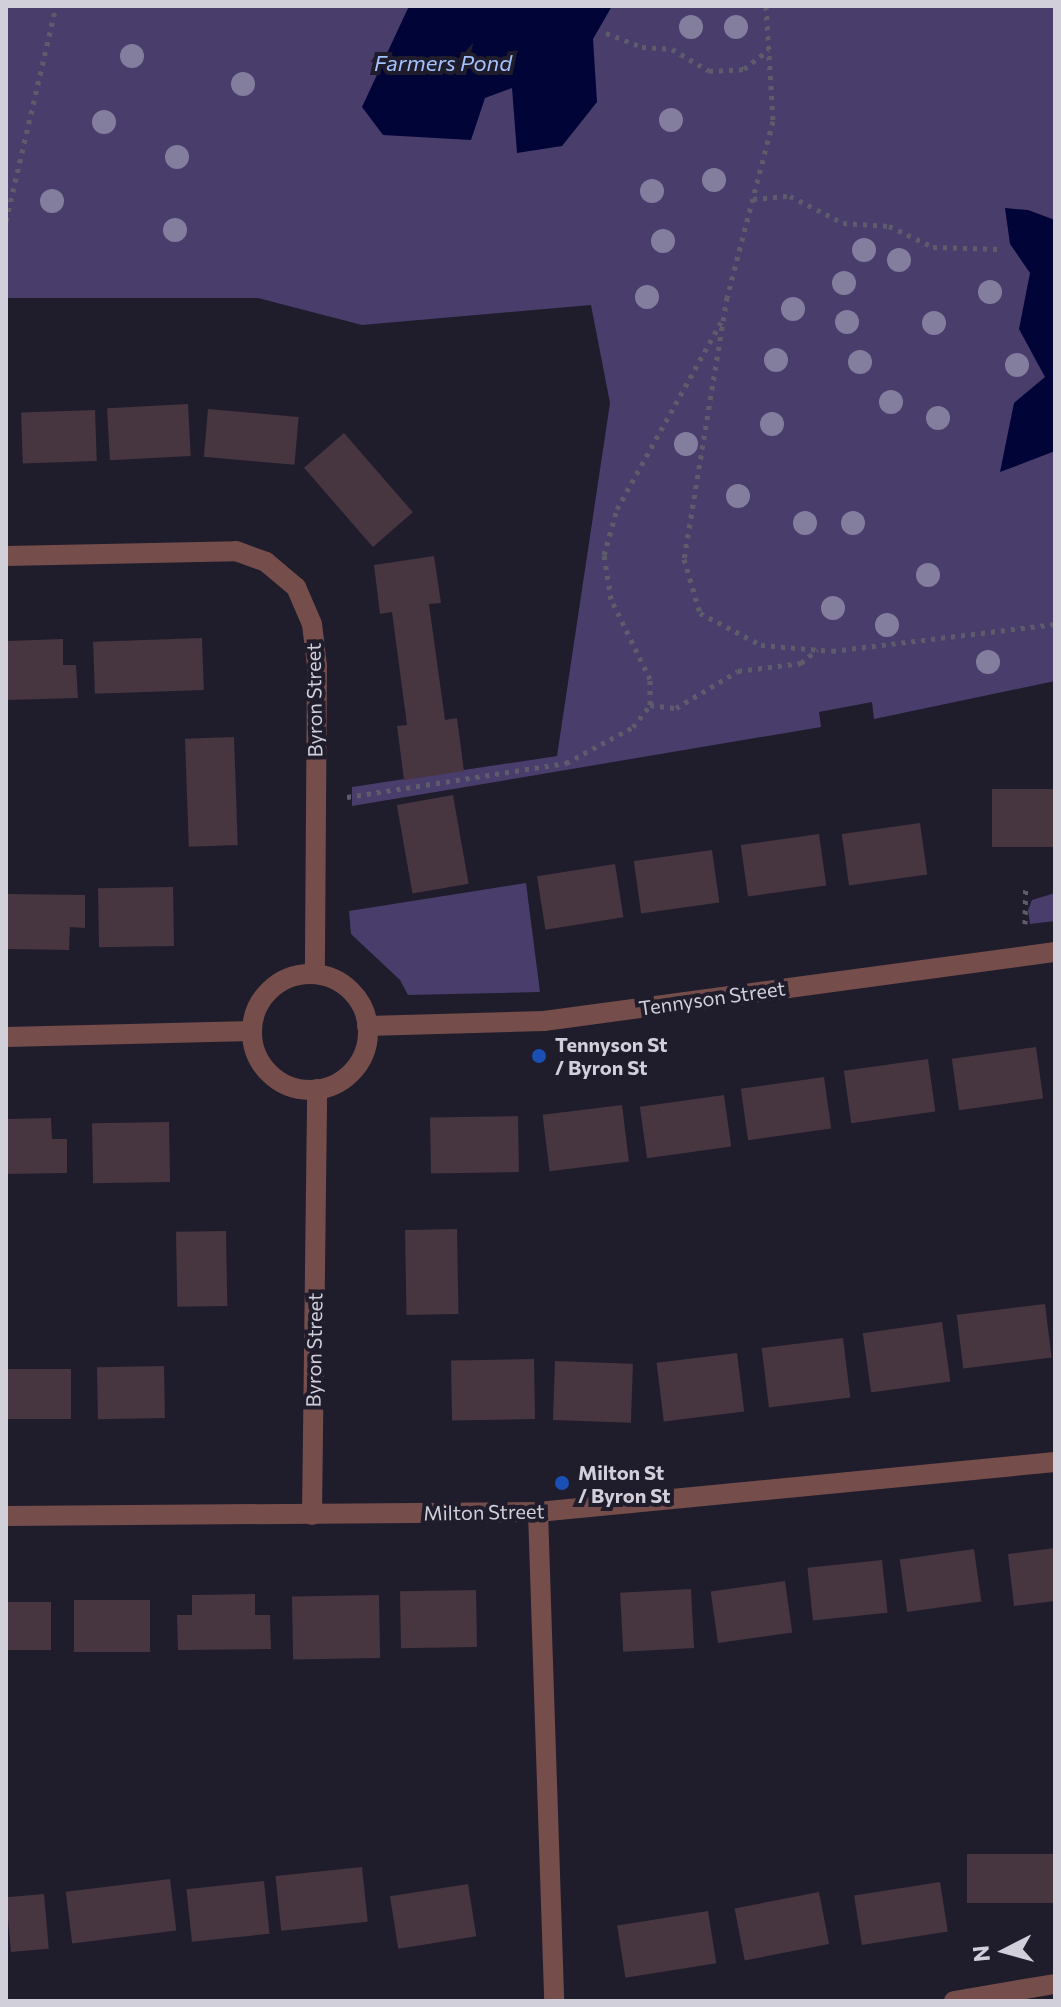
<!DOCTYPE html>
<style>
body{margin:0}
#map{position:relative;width:1061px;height:2007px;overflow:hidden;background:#1f1c2c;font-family:Commissioner,sans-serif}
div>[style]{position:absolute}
.green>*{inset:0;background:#493d6c}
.water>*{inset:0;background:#000436}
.building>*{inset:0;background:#47353f;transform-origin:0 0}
.path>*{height:5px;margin-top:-2.5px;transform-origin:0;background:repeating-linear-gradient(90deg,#5e5c6a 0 4px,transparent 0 10px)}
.minor>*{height:20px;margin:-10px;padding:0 10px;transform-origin:10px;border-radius:10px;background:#754d4a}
.minor>.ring{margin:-10px;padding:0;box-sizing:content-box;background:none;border:20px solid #754d4a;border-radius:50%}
.trees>*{width:24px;height:24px;margin:-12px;border-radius:50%;background:#847e9e}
.dots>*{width:22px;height:22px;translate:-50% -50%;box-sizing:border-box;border:4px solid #1f1c2c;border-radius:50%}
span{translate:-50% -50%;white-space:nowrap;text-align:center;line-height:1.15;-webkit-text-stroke:8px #1f1c2c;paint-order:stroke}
.street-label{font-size:20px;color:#d1d0da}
.poi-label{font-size:20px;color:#d1d0da;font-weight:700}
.left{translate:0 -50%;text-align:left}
.water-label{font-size:22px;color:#a4c2fe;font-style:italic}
.frame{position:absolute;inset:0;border:8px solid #d1d0da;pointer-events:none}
.north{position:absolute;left:965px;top:1911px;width:80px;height:80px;-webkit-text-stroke:6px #1f1c2c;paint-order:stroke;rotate:264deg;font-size:22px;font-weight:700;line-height:32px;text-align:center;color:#d1d0da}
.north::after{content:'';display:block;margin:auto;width:28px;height:36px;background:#d1d0da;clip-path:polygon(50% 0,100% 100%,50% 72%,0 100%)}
</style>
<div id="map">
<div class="green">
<div style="clip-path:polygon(6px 6px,1055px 6px,1055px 681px,874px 719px,872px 702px,819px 712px,821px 727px,352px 806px,352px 787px,557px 756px,610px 403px,591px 305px,362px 325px,258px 298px,6px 298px)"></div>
<div style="clip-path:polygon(526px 883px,540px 992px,408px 995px,400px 980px,351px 934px,349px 911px)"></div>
<div style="clip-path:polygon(1055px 893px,1055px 921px,1030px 924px,1028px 910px,1032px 900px)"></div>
</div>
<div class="water">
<div style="clip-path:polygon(409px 6px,612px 6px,593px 39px,597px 102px,562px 146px,517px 153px,512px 88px,485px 98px,471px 140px,383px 135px,362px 107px)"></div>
<div style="clip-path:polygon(1005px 208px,1028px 210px,1055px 220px,1055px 451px,1000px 472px,1014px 403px,1045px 377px,1019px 329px,1030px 273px,1010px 244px)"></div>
</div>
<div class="building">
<div style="left:188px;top:404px;width:52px;height:81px;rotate:87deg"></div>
<div style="left:208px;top:409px;width:91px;height:48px;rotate:5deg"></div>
<div style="left:95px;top:410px;width:51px;height:74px;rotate:88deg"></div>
<div style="left:344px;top:433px;width:105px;height:53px;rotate:49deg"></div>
<div style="clip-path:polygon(434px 556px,441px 603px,429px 604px,445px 720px,457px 718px,464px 771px,404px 780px,397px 726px,407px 725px,392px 612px,380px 614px,374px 565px)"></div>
<div style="left:202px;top:638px;width:52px;height:109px;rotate:88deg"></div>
<div style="clip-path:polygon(63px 639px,63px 665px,76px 665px,78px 698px,6px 700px,6px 641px)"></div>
<div style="left:234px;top:737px;width:108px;height:49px;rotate:88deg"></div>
<div style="left:1055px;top:789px;width:58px;height:63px;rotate:90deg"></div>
<div style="left:453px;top:795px;width:90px;height:57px;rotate:80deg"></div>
<div style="left:920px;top:823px;width:52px;height:79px;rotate:82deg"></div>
<div style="left:819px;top:834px;width:52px;height:79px;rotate:82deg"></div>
<div style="left:712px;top:850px;width:53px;height:79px;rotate:82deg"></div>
<div style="left:615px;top:864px;width:54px;height:79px;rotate:81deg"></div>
<div style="left:173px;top:887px;width:59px;height:75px;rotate:89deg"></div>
<div style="clip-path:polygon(6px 894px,85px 895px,85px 928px,70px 927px,69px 950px,6px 949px)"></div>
<div style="left:1036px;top:1047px;width:52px;height:85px;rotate:82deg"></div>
<div style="left:928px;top:1059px;width:53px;height:85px;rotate:82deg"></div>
<div style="left:824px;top:1077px;width:52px;height:84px;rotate:82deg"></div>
<div style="left:724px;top:1095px;width:52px;height:85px;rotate:82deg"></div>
<div style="left:622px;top:1105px;width:57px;height:80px;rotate:83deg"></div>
<div style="left:518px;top:1116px;width:56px;height:88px;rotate:89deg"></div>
<div style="clip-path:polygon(51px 1118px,52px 1139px,67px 1139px,67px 1173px,6px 1174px,6px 1119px)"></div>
<div style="left:169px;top:1122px;width:60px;height:77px;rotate:89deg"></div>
<div style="left:457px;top:1229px;width:85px;height:52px;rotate:89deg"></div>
<div style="left:226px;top:1231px;width:75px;height:50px;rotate:89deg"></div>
<div style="left:1045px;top:1304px;width:54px;height:89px;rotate:83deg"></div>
<div style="left:942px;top:1322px;width:60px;height:80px;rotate:82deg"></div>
<div style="left:843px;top:1338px;width:60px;height:82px;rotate:83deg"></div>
<div style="left:737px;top:1353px;width:59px;height:81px;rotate:83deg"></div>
<div style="left:534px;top:1359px;width:60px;height:83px;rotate:89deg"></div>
<div style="left:555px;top:1361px;width:78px;height:59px;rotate:2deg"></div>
<div style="left:164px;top:1366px;width:52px;height:67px;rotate:89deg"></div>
<div style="left:71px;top:1369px;width:50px;height:65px;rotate:90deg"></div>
<div style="clip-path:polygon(1055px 1548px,1055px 1601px,1014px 1606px,1008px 1554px)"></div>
<div style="left:974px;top:1549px;width:53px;height:75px;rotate:82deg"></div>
<div style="left:882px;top:1560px;width:53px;height:75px;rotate:84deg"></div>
<div style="left:785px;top:1581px;width:52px;height:75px;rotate:82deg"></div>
<div style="left:691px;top:1589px;width:59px;height:71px;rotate:87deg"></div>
<div style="left:476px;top:1590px;width:57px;height:76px;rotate:89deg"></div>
<div style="clip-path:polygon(255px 1594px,255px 1615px,270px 1615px,271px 1649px,178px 1650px,177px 1615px,192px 1615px,192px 1595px)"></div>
<div style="left:379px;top:1595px;width:63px;height:87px;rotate:89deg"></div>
<div style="left:74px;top:1600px;width:76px;height:52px"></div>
<div style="left:6px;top:1602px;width:45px;height:48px"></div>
<div style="left:1055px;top:1854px;width:49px;height:88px;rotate:90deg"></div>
<div style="left:362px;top:1867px;width:55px;height:87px;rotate:84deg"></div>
<div style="left:170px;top:1879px;width:52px;height:105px;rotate:83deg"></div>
<div style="left:264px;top:1881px;width:53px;height:78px;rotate:84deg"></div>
<div style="left:940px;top:1882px;width:50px;height:87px;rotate:81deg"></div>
<div style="left:468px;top:1884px;width:53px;height:79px;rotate:81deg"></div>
<div style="left:819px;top:1892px;width:53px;height:86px;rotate:79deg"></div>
<div style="left:44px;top:1894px;width:55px;height:38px;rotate:85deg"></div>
<div style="left:708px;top:1911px;width:53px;height:92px;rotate:81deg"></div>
</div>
<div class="path">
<div style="left:766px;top:6px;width:115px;rotate:86.5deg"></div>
<div style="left:773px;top:121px;width:182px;rotate:104.6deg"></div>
<div style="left:727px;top:297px;width:266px;rotate:99.3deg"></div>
<div style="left:684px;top:559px;width:56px;rotate:73.5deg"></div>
<div style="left:700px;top:613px;width:69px;rotate:27.7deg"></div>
<div style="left:761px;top:645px;width:71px;rotate:4.8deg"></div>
<div style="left:832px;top:651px;width:225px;rotate:-6.9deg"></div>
<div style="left:606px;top:33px;width:39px;rotate:21deg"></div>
<div style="left:642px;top:47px;width:30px;rotate:4deg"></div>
<div style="left:672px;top:49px;width:43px;rotate:30.7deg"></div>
<div style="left:709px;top:71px;width:35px;rotate:-3deg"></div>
<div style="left:744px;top:69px;width:31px;rotate:-38deg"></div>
<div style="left:753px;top:199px;width:37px;rotate:-5deg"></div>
<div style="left:790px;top:196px;width:59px;rotate:27deg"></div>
<div style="left:843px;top:223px;width:46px;rotate:3.7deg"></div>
<div style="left:889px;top:226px;width:49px;rotate:25.5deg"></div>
<div style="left:933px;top:247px;width:67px;rotate:1.7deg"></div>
<div style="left:6px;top:221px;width:221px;rotate:-76.9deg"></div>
<div style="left:650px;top:705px;width:26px;rotate:7deg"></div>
<div style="left:676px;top:708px;width:72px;rotate:-30.8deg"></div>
<div style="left:738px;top:671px;width:64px;rotate:-7.2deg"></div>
<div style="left:801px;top:663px;width:21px;rotate:-39deg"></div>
<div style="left:347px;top:797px;width:222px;rotate:-8.8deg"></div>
<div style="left:566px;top:763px;width:76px;rotate:-28.2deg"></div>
<div style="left:633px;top:727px;width:28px;rotate:-52deg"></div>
<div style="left:650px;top:705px;width:26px;rotate:-90deg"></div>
<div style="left:650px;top:679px;width:89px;rotate:-116deg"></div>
<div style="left:611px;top:599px;width:45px;rotate:-99deg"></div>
<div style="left:604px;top:555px;width:48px;rotate:-74.2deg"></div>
<div style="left:617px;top:509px;width:214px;rotate:-60.9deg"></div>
<div style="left:1025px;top:924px;width:39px;rotate:-89deg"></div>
</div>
<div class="minor">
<div style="left:6px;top:556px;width:230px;rotate:-1.2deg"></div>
<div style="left:236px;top:551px;width:32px;rotate:20deg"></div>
<div style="left:266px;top:562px;width:39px;rotate:40deg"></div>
<div style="left:296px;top:587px;width:40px;rotate:66.6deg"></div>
<div style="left:312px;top:624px;width:42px;rotate:83.2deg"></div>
<div style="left:317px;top:666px;width:308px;rotate:90.4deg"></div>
<div class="ring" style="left:252px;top:974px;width:96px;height:96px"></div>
<div style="left:367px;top:1026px;width:177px;rotate:-1.6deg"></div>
<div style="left:544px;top:1021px;width:516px;rotate:-7.69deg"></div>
<div style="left:6px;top:1037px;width:246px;rotate:-1.4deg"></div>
<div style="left:538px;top:1512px;width:489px;rotate:88.1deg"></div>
<div style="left:312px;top:1515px;width:426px;rotate:-89.3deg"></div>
<div style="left:6px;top:1516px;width:532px;rotate:-0.43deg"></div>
<div style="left:538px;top:1512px;width:519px;rotate:-5.52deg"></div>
<div style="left:954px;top:2001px;width:102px;rotate:-9.6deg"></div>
</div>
<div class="trees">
<div style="left:691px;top:27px"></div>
<div style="left:736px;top:27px"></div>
<div style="left:132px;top:56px"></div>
<div style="left:243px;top:84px"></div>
<div style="left:671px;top:120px"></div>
<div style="left:104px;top:122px"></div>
<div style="left:177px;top:157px"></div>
<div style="left:714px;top:180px"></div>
<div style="left:652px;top:191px"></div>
<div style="left:52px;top:201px"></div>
<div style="left:175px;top:230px"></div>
<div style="left:663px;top:241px"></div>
<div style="left:864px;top:250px"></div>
<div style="left:899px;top:260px"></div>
<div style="left:844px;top:283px"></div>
<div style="left:990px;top:292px"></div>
<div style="left:647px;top:297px"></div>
<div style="left:793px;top:309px"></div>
<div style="left:847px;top:322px"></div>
<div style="left:934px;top:323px"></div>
<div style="left:776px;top:360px"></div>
<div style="left:860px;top:362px"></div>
<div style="left:1017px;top:365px"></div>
<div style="left:891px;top:402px"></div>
<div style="left:938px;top:418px"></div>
<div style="left:772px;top:424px"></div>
<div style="left:686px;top:444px"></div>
<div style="left:738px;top:496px"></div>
<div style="left:805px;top:523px"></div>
<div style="left:853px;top:523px"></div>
<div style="left:928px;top:575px"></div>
<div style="left:833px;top:608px"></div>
<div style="left:887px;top:625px"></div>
<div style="left:988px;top:662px"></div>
</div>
<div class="dots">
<div style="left:539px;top:1056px;background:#1a4fb4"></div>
<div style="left:562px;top:1483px;background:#1a4fb4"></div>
</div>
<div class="street-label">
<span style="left:314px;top:700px;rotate:-91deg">Byron Street</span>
<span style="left:712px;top:998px;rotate:-8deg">Tennyson Street</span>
<span style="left:314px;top:1350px;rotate:-89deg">Byron Street</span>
<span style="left:484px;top:1512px;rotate:-1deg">Milton Street</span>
</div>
<div class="poi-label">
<span class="left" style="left:555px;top:1056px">Tennyson St<br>/ Byron St</span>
<span class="left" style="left:578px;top:1484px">Milton St<br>/ Byron St</span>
</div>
<div class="water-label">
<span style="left:443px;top:63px">Farmers Pond</span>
</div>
<div class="frame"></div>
<div class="north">N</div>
</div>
